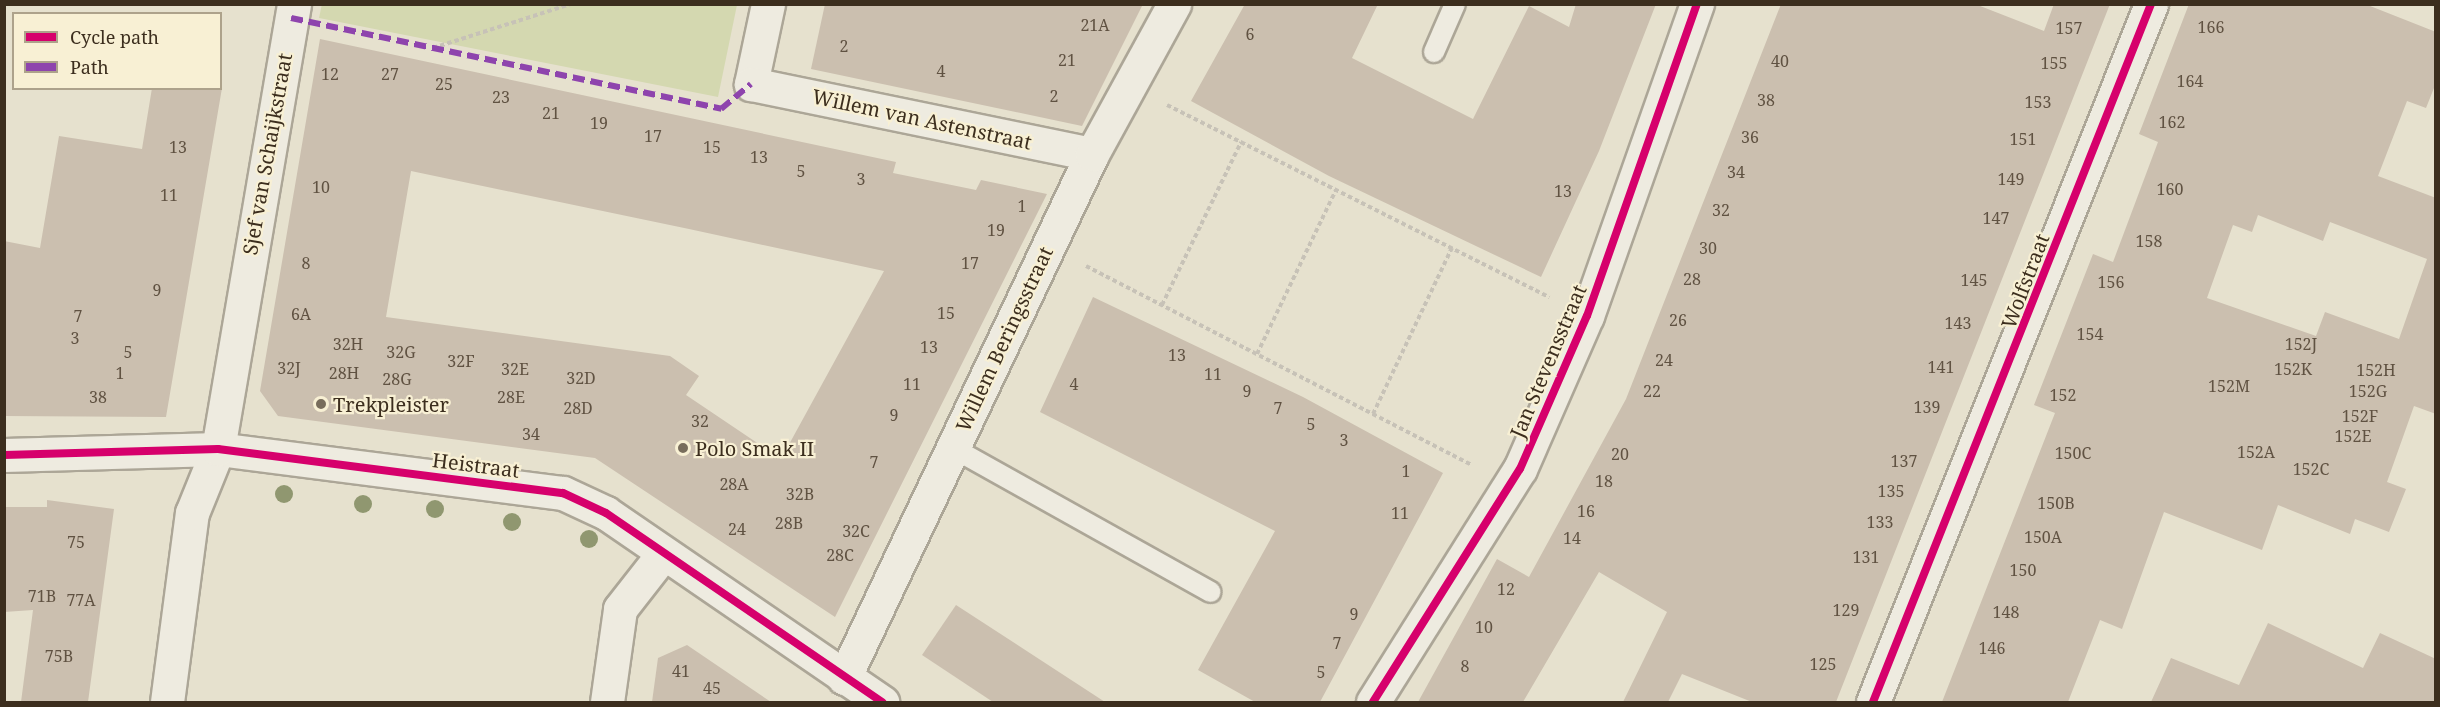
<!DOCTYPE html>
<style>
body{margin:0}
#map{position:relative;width:2440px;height:707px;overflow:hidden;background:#e6e1ce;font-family:"Noto Serif",serif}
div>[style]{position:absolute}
.green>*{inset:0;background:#d4d8b0}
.building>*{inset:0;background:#cbbfaf}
.path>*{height:4px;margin-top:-2px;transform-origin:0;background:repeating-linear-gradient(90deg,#c7c2b7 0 4.5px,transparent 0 7.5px)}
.roads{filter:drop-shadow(2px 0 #aca697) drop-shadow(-2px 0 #aca697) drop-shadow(0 2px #aca697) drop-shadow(0 -2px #aca697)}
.lane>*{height:20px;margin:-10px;padding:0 10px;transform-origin:10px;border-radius:10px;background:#eeebe0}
.street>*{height:33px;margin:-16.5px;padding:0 16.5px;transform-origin:16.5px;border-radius:16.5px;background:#eeebe0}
.quiet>*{height:6px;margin-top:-3px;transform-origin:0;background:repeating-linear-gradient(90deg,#8e44ad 0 12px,transparent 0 18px)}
.cycleway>*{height:8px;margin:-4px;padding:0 4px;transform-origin:4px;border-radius:4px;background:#d6006c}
.trees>*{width:18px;height:18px;margin:-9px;border-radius:50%;background:#909770}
.dots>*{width:16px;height:16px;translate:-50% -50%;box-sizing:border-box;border:3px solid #f8f0d4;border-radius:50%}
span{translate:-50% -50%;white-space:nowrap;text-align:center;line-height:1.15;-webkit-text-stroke:4.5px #f8f0d4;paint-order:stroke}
.number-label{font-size:16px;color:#605242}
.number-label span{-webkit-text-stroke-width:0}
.street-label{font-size:20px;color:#3c2e1e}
.poi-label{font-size:20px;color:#3c2e1e}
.left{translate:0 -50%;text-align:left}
.frame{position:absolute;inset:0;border:6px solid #3c2e1e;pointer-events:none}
.legend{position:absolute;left:12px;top:12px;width:210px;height:78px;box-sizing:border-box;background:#f8f0d4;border:2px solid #ada28b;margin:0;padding:8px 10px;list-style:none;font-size:18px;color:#3c2e1e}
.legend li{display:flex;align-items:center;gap:12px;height:30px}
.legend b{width:30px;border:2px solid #ada28b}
</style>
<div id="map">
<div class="green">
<div style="clip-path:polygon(322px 4px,737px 4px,737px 5px,718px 97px,319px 18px)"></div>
</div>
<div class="building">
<div style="clip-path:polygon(825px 4px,1143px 4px,1082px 126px,811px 69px)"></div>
<div style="clip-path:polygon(1245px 4px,1378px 4px,1352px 58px,1473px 119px,1529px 6px,1569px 27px,1576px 4px,1656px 4px,1599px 151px,1541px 277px,1329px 176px,1191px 101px)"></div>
<div style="clip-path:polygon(1781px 4px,1975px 4px,2044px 31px,2054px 4px,2110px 4px,1836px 702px,1752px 702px,1682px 674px,1668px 702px,1623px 702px,1667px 612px,1599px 572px,1523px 702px,1418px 702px,1497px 559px,1529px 577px,1626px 399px)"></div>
<div style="clip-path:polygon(evenodd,2189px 4px,2365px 4px,2436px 32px,2436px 83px,2426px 108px,2407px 101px,2378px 176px,2436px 198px,2436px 414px,2414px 406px,2387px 482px,2406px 489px,2389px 532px,2355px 519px,2350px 534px,2278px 505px,2262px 550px,2164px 512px,2122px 629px,2100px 620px,2068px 702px,1942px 702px,2055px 413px,2034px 405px,2093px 254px,2113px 262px,2158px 142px,2139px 134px,2189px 4px,2258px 215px,2323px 241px,2330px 222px,2427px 259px,2399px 339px,2325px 312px,2316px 336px,2207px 298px,2233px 225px,2252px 232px,2258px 215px)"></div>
<div style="clip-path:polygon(evenodd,320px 39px,896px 162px,893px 173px,976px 190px,981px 180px,1047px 194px,835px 617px,595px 458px,278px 416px,260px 391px,320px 39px,411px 171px,689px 229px,884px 271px,781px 459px,686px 395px,699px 376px,670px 356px,386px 317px,411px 171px)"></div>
<div style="clip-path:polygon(152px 88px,222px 88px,166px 417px,4px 416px,4px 241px,40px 248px,59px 136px,142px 149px)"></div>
<div style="clip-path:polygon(1093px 297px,1303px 397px,1443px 473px,1320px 702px,1255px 702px,1198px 670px,1275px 531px,1040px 412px)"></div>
<div style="clip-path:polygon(47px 500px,114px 509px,88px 702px,21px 702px,33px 610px,4px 612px,4px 507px,47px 507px)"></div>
<div style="clip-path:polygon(956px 605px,1105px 702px,993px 702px,922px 655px)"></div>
<div style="clip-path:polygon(2268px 623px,2363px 668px,2380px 633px,2436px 659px,2436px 702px,2151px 702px,2171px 658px,2239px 685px)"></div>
<div style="clip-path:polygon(687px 645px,771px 702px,652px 702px,658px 658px)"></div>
</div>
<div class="path">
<div style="left:433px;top:48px;width:145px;rotate:-17.7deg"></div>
<div style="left:1167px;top:105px;width:428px;rotate:26.7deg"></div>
<div style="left:1086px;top:266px;width:433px;rotate:27.3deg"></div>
<div style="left:1162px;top:305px;width:181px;rotate:-64.1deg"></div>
<div style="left:1257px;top:354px;width:182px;rotate:-64.3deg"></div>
<div style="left:1373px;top:414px;width:184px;rotate:-64.6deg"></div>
</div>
<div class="roads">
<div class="lane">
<div style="left:1434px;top:52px;width:52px;rotate:-66.4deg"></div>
<div style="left:953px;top:448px;width:295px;rotate:29.2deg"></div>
</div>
<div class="street">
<div style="left:768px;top:4px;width:82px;rotate:102deg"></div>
<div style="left:751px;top:84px;width:348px;rotate:11.6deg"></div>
<div style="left:4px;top:455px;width:214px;rotate:-1.6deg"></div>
<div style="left:218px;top:449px;width:348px;rotate:7.3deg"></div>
<div style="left:563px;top:493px;width:47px;rotate:24.9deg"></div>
<div style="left:606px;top:513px;width:335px;rotate:34.4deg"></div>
<div style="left:844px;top:678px;width:580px;rotate:-64.67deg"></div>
<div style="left:1092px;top:154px;width:171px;rotate:-61.3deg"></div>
<div style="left:167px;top:702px;width:191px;rotate:-82.5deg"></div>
<div style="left:192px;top:513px;width:69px;rotate:-67.9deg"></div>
<div style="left:218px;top:449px;width:451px;rotate:-80.3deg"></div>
<div style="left:607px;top:702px;width:94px;rotate:-82deg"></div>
<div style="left:620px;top:609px;width:70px;rotate:-52deg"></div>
<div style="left:1373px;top:702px;width:275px;rotate:-57.8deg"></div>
<div style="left:1520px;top:469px;width:167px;rotate:-66.4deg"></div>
<div style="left:1587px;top:316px;width:331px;rotate:-70.6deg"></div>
<div style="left:1873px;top:702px;width:751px;rotate:-68.28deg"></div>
</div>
</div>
<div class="quiet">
<div style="left:291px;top:18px;width:440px;rotate:11.9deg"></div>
<div style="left:721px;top:109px;width:39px;rotate:-40deg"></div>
</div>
<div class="cycleway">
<div style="left:4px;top:455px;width:214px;rotate:-1.6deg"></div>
<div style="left:218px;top:449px;width:348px;rotate:7.3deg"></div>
<div style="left:563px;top:493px;width:47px;rotate:24.9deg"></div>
<div style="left:606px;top:513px;width:335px;rotate:34.4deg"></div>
<div style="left:1373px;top:702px;width:275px;rotate:-57.8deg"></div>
<div style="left:1520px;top:469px;width:167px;rotate:-66.4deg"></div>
<div style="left:1587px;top:316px;width:331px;rotate:-70.6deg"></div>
<div style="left:1873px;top:702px;width:751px;rotate:-68.28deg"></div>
</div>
<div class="trees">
<div style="left:284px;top:494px"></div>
<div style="left:363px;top:504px"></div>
<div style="left:435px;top:509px"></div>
<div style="left:512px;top:522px"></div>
<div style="left:589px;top:539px"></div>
</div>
<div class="dots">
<div style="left:321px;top:404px;background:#786d5c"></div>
<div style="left:683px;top:448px;background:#786d5c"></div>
</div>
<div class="number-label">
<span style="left:1095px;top:25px">21A</span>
<span style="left:2211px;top:27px">166</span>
<span style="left:2069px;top:28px">157</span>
<span style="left:1250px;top:34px">6</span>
<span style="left:844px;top:46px">2</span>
<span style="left:1067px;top:60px">21</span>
<span style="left:1780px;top:61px">40</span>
<span style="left:2054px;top:63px">155</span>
<span style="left:941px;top:71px">4</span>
<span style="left:330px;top:74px">12</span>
<span style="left:390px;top:74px">27</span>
<span style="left:2190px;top:81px">164</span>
<span style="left:444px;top:84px">25</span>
<span style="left:1054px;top:96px">2</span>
<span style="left:501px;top:97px">23</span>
<span style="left:1766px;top:100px">38</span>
<span style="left:2038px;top:102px">153</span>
<span style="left:551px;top:113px">21</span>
<span style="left:2172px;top:122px">162</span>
<span style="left:599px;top:123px">19</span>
<span style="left:653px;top:136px">17</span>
<span style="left:1750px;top:137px">36</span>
<span style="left:2023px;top:139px">151</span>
<span style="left:178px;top:147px">13</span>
<span style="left:712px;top:147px">15</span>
<span style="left:759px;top:157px">13</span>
<span style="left:801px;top:171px">5</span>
<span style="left:1736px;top:172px">34</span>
<span style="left:861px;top:179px">3</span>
<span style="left:2011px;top:179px">149</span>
<span style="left:321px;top:187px">10</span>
<span style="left:2170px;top:189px">160</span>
<span style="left:1563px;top:191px">13</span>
<span style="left:169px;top:195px">11</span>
<span style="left:1022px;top:206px">1</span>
<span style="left:1721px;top:210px">32</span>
<span style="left:1996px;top:218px">147</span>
<span style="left:996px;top:230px">19</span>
<span style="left:2149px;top:241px">158</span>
<span style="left:1708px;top:248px">30</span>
<span style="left:306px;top:263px">8</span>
<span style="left:970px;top:263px">17</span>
<span style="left:1692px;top:279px">28</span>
<span style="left:1974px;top:280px">145</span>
<span style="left:2111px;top:282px">156</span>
<span style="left:157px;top:290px">9</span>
<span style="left:946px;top:313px">15</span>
<span style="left:301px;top:314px">6A</span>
<span style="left:78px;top:316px">7</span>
<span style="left:1678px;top:320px">26</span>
<span style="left:1958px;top:323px">143</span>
<span style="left:2090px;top:334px">154</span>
<span style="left:75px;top:338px">3</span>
<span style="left:348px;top:344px">32H</span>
<span style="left:2301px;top:344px">152J</span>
<span style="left:929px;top:347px">13</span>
<span style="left:128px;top:352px">5</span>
<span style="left:401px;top:352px">32G</span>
<span style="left:1177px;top:355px">13</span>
<span style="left:1664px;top:360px">24</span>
<span style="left:461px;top:361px">32F</span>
<span style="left:1941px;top:367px">141</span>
<span style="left:289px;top:368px">32J</span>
<span style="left:515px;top:369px">32E</span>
<span style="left:2293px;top:369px">152K</span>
<span style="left:2376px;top:370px">152H</span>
<span style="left:120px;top:373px">1</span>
<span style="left:344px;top:373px">28H</span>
<span style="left:1213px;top:374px">11</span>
<span style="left:581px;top:378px">32D</span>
<span style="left:397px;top:379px">28G</span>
<span style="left:912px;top:384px">11</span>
<span style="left:1074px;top:384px">4</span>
<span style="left:2229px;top:386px">152M</span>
<span style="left:1247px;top:391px">9</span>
<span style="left:1652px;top:391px">22</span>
<span style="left:2368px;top:391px">152G</span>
<span style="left:2063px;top:395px">152</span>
<span style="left:98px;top:397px">38</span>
<span style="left:511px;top:397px">28E</span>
<span style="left:1927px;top:407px">139</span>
<span style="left:578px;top:408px">28D</span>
<span style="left:1278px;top:408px">7</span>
<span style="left:894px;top:415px">9</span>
<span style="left:2360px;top:416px">152F</span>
<span style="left:700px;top:421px">32</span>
<span style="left:1311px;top:424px">5</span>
<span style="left:531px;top:434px">34</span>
<span style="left:2353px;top:436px">152E</span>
<span style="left:1344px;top:440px">3</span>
<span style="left:2256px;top:452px">152A</span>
<span style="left:2073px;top:453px">150C</span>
<span style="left:1620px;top:454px">20</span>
<span style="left:1904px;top:461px">137</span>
<span style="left:874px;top:462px">7</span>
<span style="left:2311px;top:469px">152C</span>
<span style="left:1406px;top:471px">1</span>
<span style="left:1604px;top:481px">18</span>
<span style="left:734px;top:484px">28A</span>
<span style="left:1891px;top:491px">135</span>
<span style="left:800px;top:494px">32B</span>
<span style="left:2056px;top:503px">150B</span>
<span style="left:1586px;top:511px">16</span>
<span style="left:1400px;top:513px">11</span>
<span style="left:1880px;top:522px">133</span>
<span style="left:789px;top:523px">28B</span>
<span style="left:737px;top:529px">24</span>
<span style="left:856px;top:531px">32C</span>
<span style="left:2043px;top:537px">150A</span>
<span style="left:1572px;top:538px">14</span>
<span style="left:76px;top:542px">75</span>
<span style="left:840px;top:555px">28C</span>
<span style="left:1866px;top:557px">131</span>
<span style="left:2023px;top:570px">150</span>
<span style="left:1506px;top:589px">12</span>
<span style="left:42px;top:596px">71B</span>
<span style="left:81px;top:600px">77A</span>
<span style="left:1846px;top:610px">129</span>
<span style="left:2006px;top:612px">148</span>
<span style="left:1354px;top:614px">9</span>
<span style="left:1484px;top:627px">10</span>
<span style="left:1337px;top:643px">7</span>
<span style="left:1992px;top:648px">146</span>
<span style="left:59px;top:656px">75B</span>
<span style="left:1823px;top:664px">125</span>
<span style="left:1465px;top:666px">8</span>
<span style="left:681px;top:671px">41</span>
<span style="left:1321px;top:672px">5</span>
<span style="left:712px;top:688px">45</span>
</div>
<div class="street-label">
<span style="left:922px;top:119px;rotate:12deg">Willem van Astenstraat</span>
<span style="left:267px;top:154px;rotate:-80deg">Sjef van Schaijkstraat</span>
<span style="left:2025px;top:281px;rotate:-69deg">Wolfstraat</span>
<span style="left:1004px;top:339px;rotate:-65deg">Willem Beringsstraat</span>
<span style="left:1548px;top:361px;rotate:-67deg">Jan Stevensstraat</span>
<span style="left:476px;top:465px;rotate:7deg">Heistraat</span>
</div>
<div class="poi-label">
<span class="left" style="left:333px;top:404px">Trekpleister</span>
<span class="left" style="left:695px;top:448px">Polo Smak II</span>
</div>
<div class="frame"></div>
<ul class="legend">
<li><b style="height:8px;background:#d6006c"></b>Cycle path</li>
<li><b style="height:8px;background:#8e44ad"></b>Path</li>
</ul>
</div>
